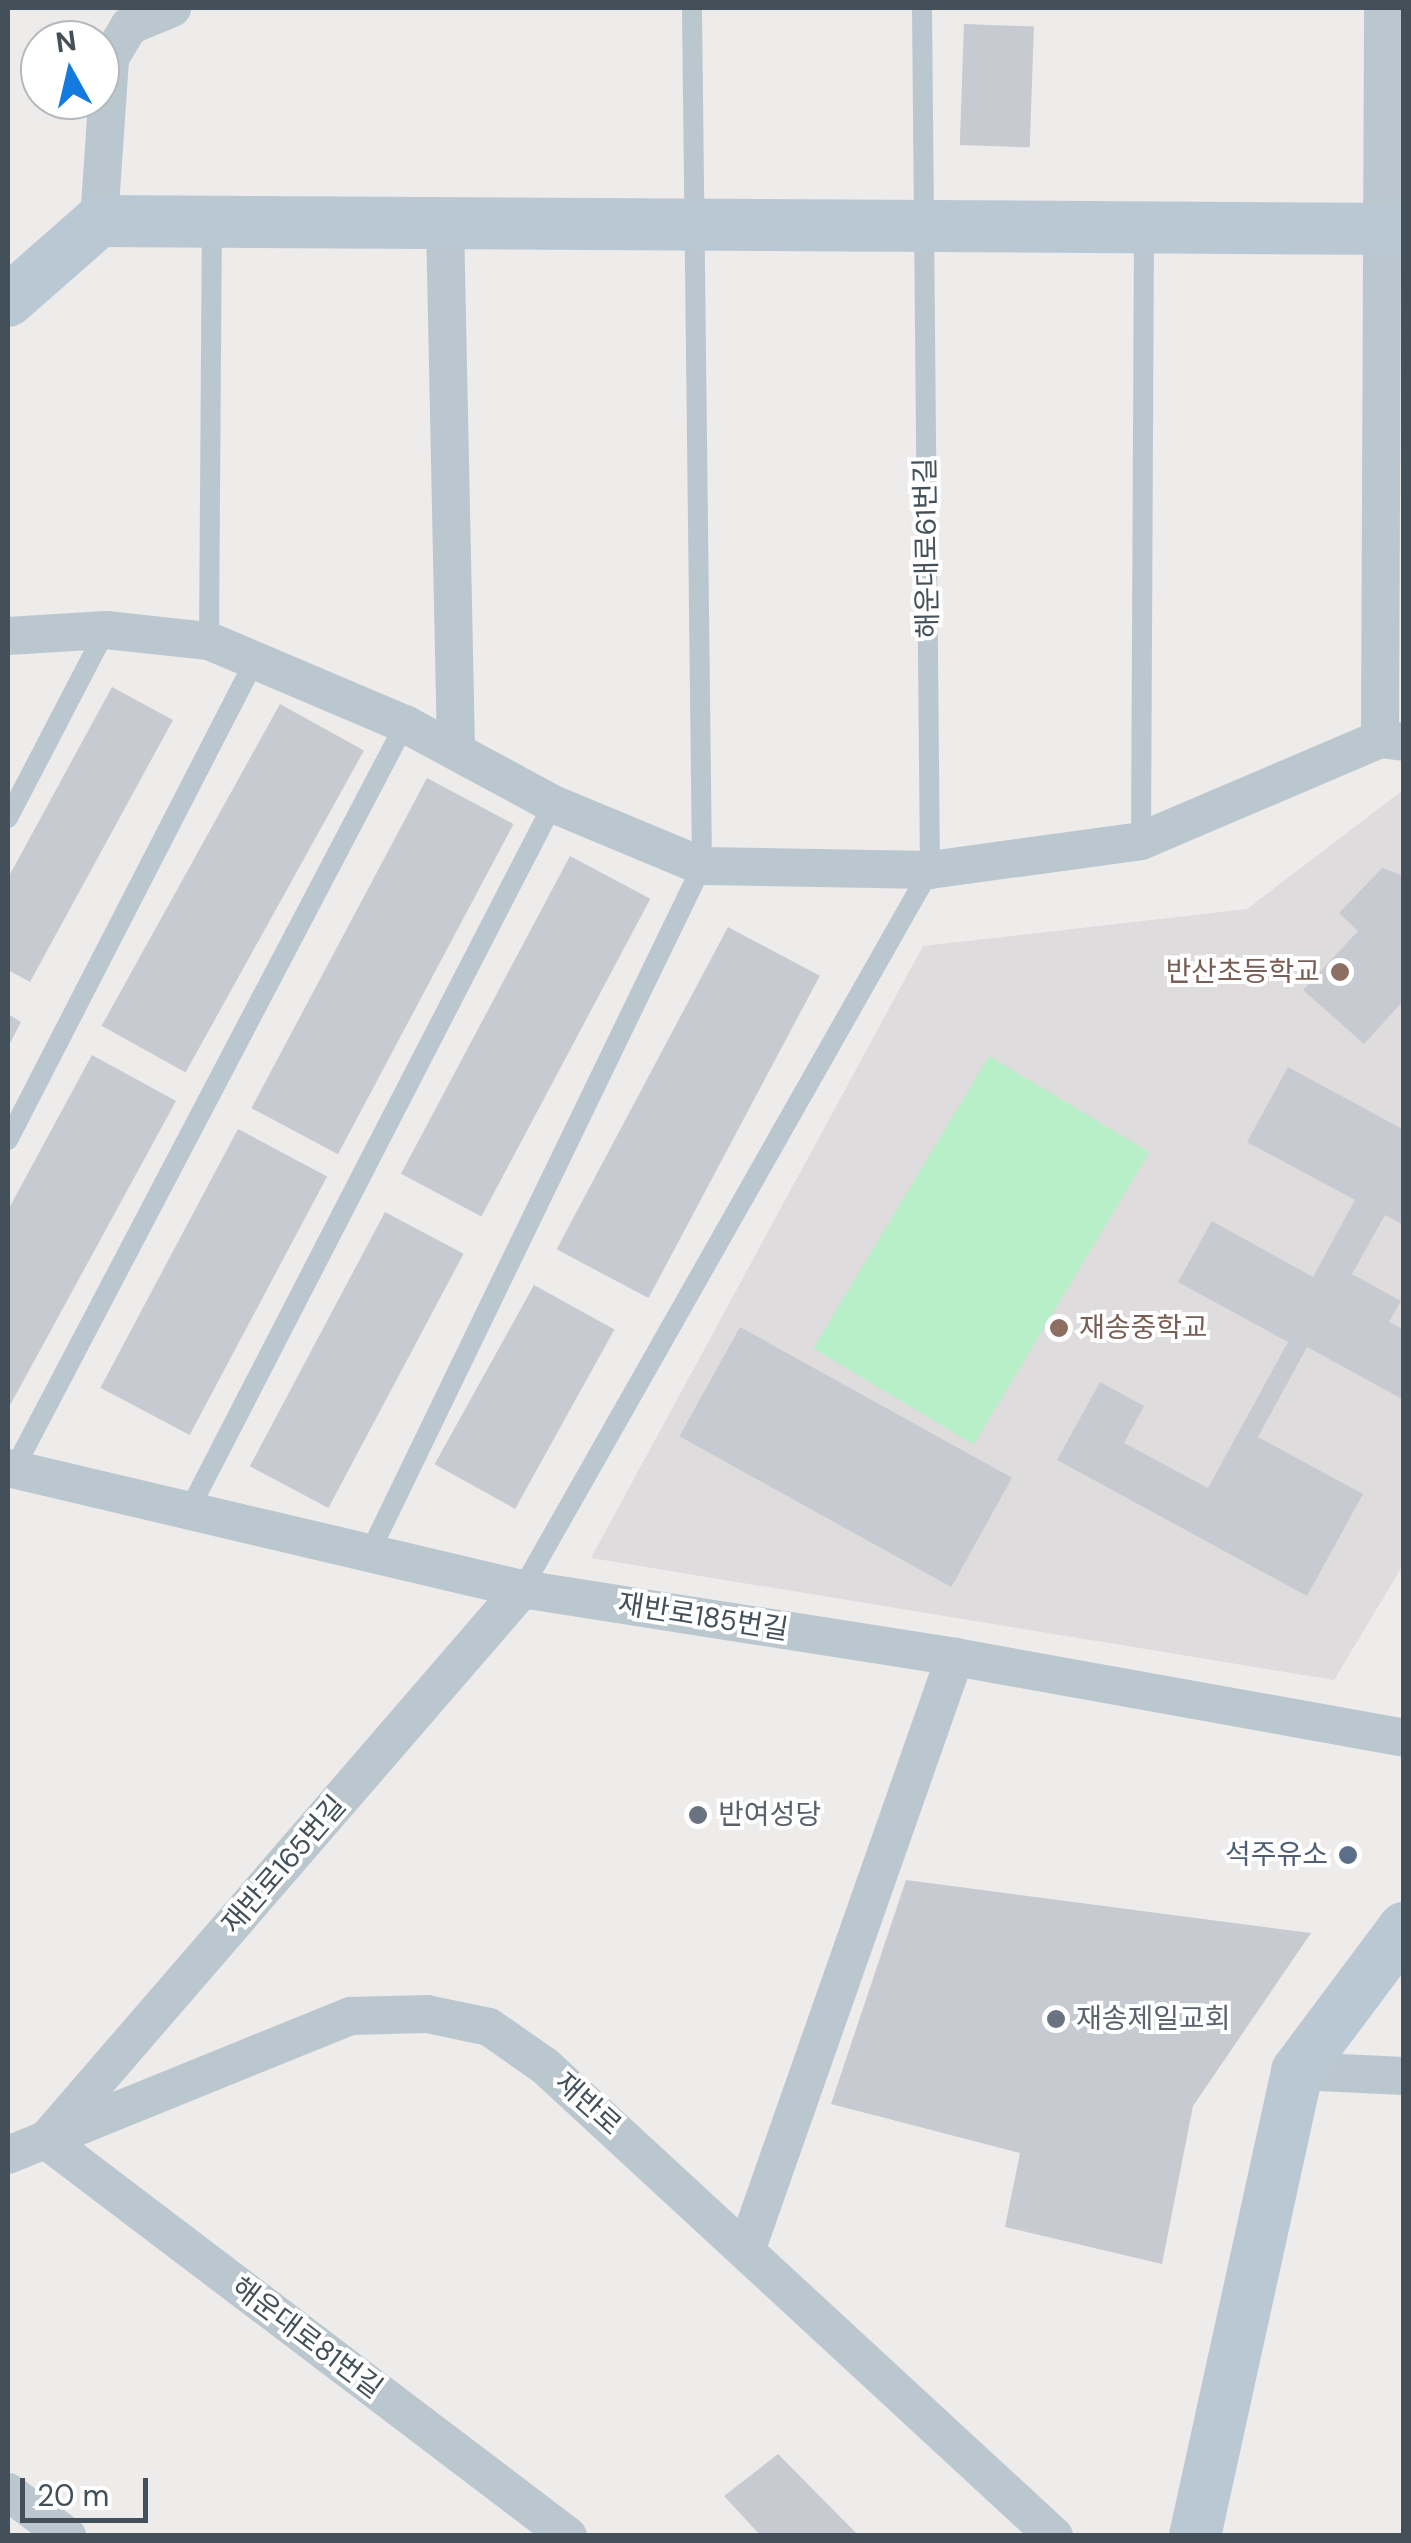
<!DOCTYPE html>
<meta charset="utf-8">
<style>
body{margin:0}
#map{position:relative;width:1411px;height:2543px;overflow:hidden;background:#eeebeb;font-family:"DM Sans","Noto Sans KR",sans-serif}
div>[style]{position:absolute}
.education>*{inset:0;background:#dfdcdd}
.green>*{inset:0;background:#b6efc8;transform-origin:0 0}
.building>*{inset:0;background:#c7cad1;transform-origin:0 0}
.lane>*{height:20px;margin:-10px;padding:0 10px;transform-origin:10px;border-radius:10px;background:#bbc7cf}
.street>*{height:38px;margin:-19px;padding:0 19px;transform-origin:19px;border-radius:19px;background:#bbc7cf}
.secondary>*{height:52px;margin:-26px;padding:0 26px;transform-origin:26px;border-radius:26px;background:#bac8d4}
.dots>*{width:28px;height:28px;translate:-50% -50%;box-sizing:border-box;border:5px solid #fff;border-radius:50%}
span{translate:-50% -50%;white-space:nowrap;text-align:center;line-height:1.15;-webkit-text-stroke:8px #fff;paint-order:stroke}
.street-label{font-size:28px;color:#435059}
.education-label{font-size:28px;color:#785e54}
.right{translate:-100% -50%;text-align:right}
.left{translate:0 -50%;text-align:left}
.worship-label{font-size:28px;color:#5b616d}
.service-label{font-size:28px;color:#4e5e75}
.frame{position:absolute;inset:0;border:10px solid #435059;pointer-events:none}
.north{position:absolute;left:20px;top:20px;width:100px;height:100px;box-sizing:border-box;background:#fff;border:2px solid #b4b9bd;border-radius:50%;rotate:352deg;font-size:28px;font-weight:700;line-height:40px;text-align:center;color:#435059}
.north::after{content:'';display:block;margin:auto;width:35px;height:45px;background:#137ae0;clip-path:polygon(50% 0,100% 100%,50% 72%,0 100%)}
.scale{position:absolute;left:20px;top:2478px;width:128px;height:45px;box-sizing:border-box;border:5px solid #435059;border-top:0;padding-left:12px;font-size:30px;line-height:35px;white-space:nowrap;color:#435059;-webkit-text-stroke:8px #fff;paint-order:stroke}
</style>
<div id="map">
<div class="education">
<div style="clip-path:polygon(1403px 790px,1403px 1565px,1334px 1680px,591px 1558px,923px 946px,1247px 909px)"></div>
</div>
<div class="green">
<div style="left:989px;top:1056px;width:187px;height:341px;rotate:31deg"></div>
</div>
<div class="building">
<div style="left:964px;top:24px;width:70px;height:121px;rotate:2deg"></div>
<div style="clip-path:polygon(112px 687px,173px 720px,30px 982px,8px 970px,8px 878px)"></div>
<div style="left:280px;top:704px;width:96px;height:368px;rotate:29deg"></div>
<div style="left:427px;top:778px;width:98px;height:374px;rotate:28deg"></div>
<div style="left:570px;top:856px;width:91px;height:360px;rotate:28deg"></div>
<div style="clip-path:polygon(1382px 868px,1404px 876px,1404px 1000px,1364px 1044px,1303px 990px,1358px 931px,1339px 913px)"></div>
<div style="left:728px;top:927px;width:104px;height:365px;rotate:28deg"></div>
<div style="clip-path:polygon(8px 1014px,21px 1022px,8px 1047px)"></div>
<div style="clip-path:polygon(92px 1055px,176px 1101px,8px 1409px,8px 1210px)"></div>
<div style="clip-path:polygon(1288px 1067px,1404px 1130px,1404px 1225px,1385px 1215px,1352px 1274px,1401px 1301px,1389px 1322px,1404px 1330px,1404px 1400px,1307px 1347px,1258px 1437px,1363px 1494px,1307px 1596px,1057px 1460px,1100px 1382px,1144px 1406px,1124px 1443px,1208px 1488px,1288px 1342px,1178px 1282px,1212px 1221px,1313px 1277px,1355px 1200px,1247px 1142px)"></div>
<div style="left:238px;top:1129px;width:101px;height:293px;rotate:28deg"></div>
<div style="left:385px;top:1212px;width:89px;height:288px;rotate:28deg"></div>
<div style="left:534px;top:1285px;width:92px;height:205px;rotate:29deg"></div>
<div style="left:740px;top:1327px;width:311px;height:125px;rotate:29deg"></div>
<div style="clip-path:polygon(906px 1880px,1311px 1933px,1193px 2106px,1162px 2264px,1005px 2227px,1020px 2153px,831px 2104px)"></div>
<div style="clip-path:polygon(778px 2454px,859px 2536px,761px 2536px,724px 2496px)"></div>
</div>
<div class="lane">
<div style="left:209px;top:641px;width:418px;rotate:-89.6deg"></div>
<div style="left:8px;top:818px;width:212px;rotate:-62.5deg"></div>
<div style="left:1141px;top:841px;width:613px;rotate:-89.72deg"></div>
<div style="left:8px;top:1140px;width:542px;rotate:-62.77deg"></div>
<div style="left:14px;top:1469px;width:841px;rotate:-62.31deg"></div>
<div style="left:188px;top:1512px;width:797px;rotate:-62.73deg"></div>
<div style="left:369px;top:1554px;width:764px;rotate:-64.17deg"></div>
<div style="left:702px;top:866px;width:858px;rotate:-90.67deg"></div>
<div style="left:522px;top:1589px;width:827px;rotate:-60.43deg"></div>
<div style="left:930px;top:870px;width:862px;rotate:-90.53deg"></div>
</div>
<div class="street">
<div style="left:99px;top:221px;width:163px;rotate:-86.1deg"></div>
<div style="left:110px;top:58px;width:37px;rotate:-59deg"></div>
<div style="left:129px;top:26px;width:47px;rotate:-22.7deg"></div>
<div style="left:445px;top:223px;width:527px;rotate:88.8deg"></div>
<div style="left:8px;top:636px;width:98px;rotate:-3.5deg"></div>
<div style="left:106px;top:630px;width:104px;rotate:6.1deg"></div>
<div style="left:209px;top:641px;width:213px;rotate:23deg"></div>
<div style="left:405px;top:724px;width:168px;rotate:28.4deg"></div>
<div style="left:553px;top:804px;width:161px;rotate:22.6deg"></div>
<div style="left:702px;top:866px;width:228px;rotate:1deg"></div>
<div style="left:930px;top:870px;width:213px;rotate:-7.8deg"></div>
<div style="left:1141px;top:841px;width:260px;rotate:-23.1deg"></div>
<div style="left:1380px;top:739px;width:24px;rotate:7deg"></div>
<div style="left:1380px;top:739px;width:731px;rotate:-89.76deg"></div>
<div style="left:8px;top:1468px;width:528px;rotate:13.25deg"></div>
<div style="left:522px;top:1589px;width:438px;rotate:8.9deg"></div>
<div style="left:955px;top:1657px;width:456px;rotate:10.2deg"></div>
<div style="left:522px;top:1589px;width:728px;rotate:130.82deg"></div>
<div style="left:46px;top:2140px;width:655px;rotate:37.18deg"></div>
<div style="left:1297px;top:2071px;width:107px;rotate:2.7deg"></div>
<div style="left:8px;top:2155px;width:370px;rotate:-22.1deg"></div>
<div style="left:351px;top:2016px;width:76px;rotate:-1.5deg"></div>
<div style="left:427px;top:2014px;width:63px;rotate:11.8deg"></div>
<div style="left:489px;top:2027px;width:68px;rotate:34.9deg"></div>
<div style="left:545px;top:2066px;width:693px;rotate:42.72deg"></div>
<div style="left:747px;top:2248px;width:627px;rotate:-70.61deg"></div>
<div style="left:8px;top:2492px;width:74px;rotate:36.7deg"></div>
</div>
<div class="secondary">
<div style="left:8px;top:301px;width:121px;rotate:-41.3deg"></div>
<div style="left:99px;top:221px;width:1305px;rotate:0.35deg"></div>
<div style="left:1195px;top:2536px;width:476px;rotate:-77.6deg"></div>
<div style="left:1297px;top:2071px;width:179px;rotate:-53.2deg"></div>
</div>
<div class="dots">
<div style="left:1340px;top:972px;background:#8d6e63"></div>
<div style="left:1059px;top:1328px;background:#8d6e63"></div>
<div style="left:698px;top:1815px;background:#6b7280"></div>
<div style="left:1348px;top:1855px;background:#5c6f8a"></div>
<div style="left:1056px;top:2019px;background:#6b7280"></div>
</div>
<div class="street-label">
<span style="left:927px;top:548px;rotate:-91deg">해운대로61번길</span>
<span style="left:703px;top:1617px;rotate:9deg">재반로185번길</span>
<span style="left:284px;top:1865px;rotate:-49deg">재반로165번길</span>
<span style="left:588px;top:2104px;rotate:42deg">재반로</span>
<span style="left:307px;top:2338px;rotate:37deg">해운대로81번길</span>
</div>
<div class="education-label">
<span class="right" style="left:1320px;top:972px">반산초등학교</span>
<span class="left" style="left:1079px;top:1328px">재송중학교</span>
</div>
<div class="worship-label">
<span class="left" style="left:718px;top:1815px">반여성당</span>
<span class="left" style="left:1076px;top:2019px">재송제일교회</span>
</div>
<div class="service-label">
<span class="right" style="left:1328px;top:1855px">석주유소</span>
</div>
<div class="frame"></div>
<div class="north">N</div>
<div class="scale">20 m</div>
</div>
